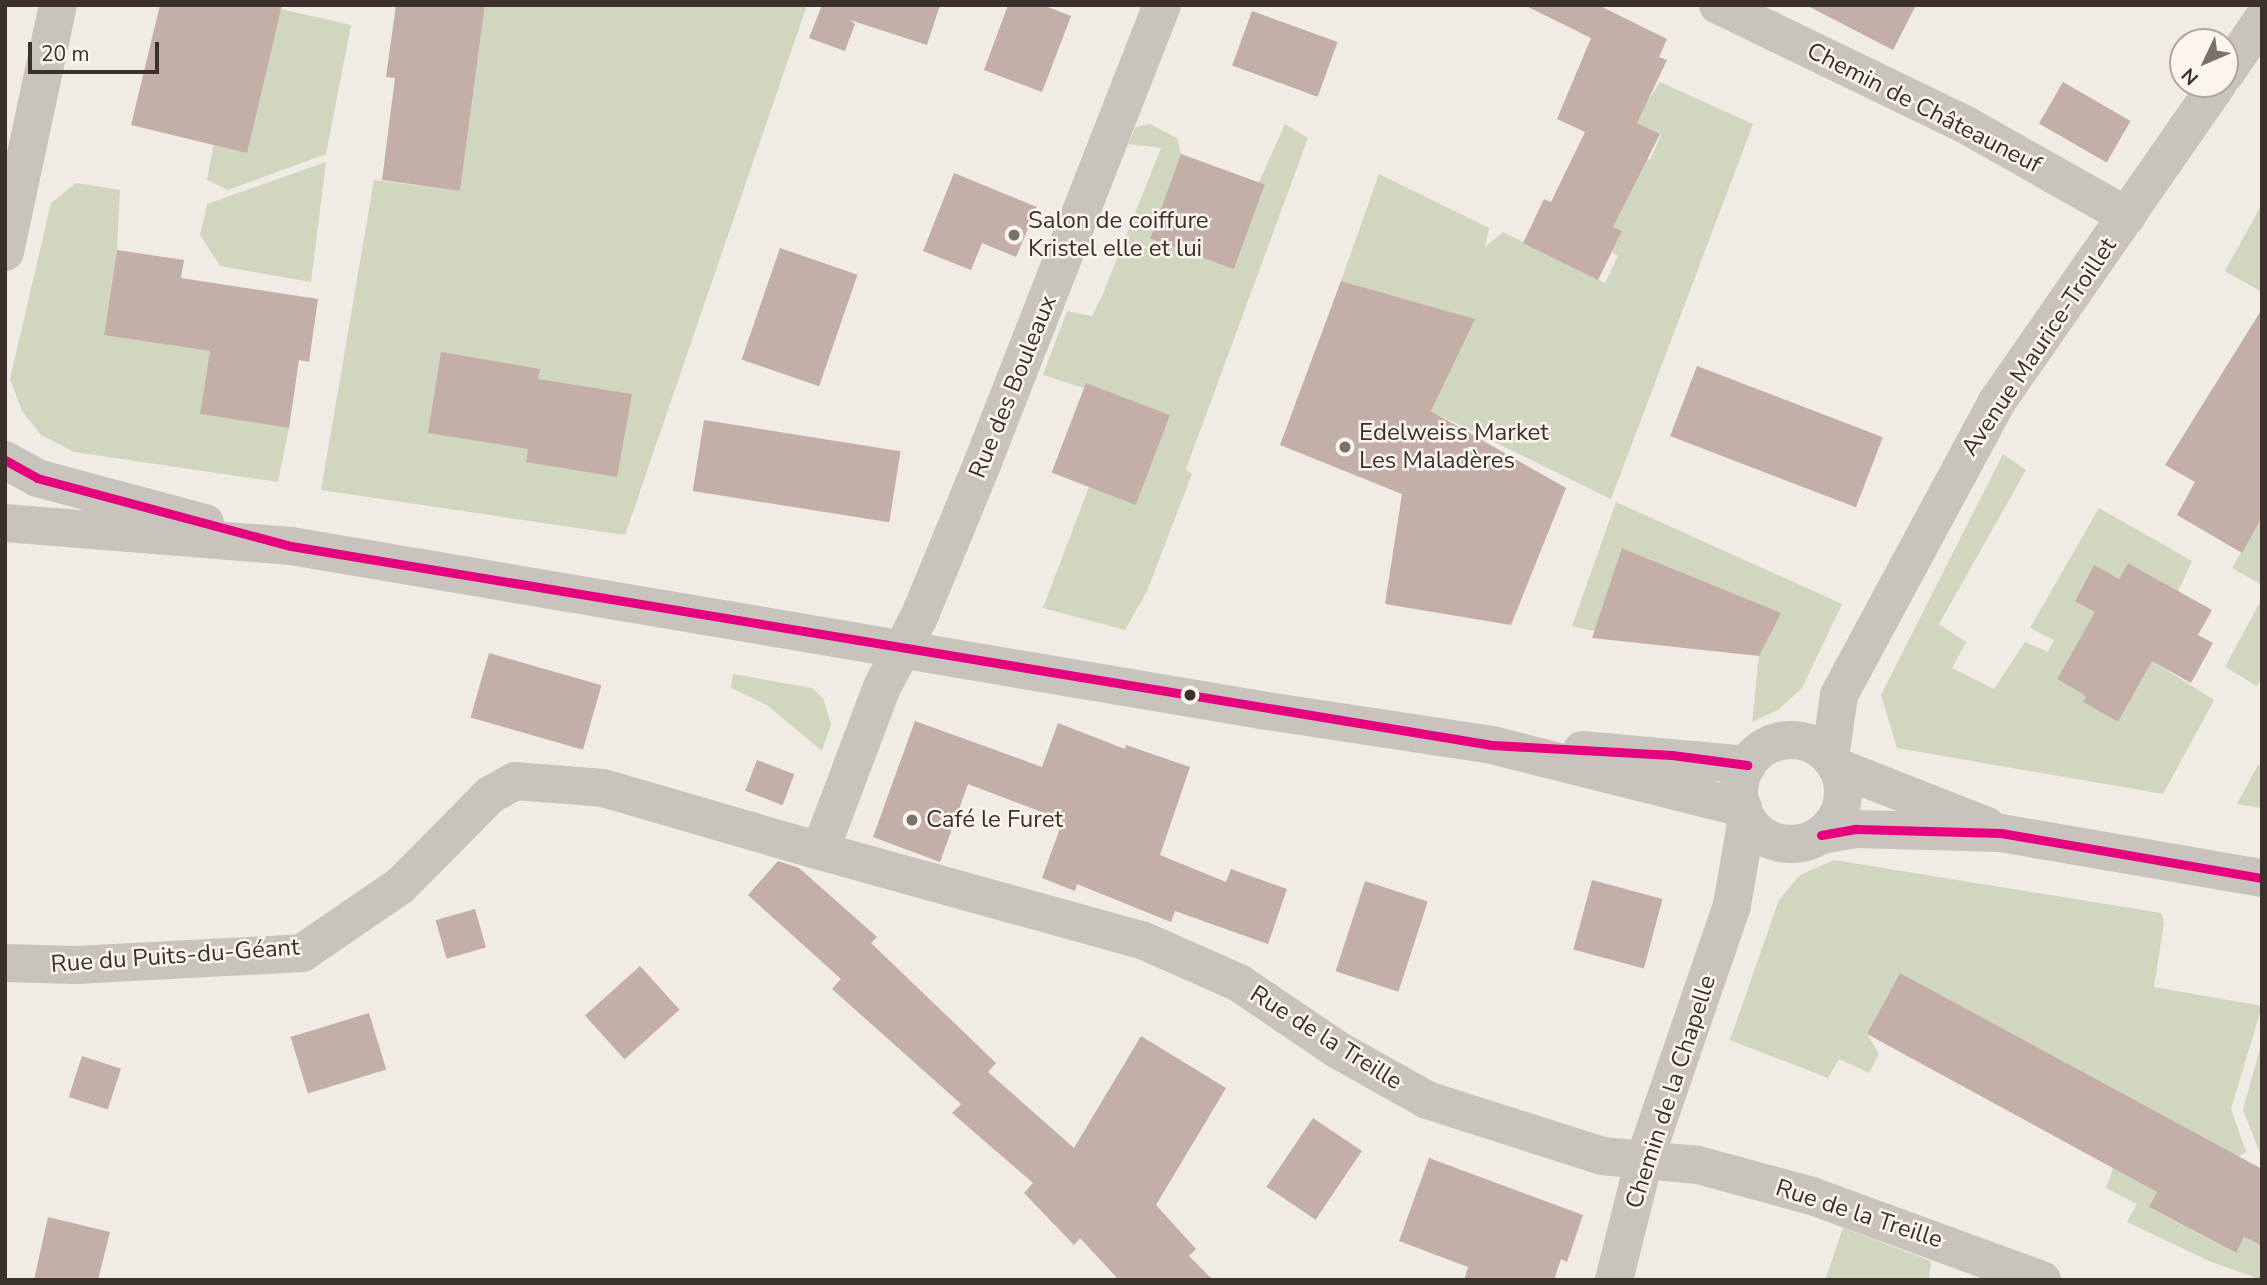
<!DOCTYPE html>
<meta charset="utf-8">
<style>
body{margin:0}
#map{position:relative;width:2267px;height:1285px;overflow:hidden;background:#f0ebe5;font-family:"Nunito Sans",sans-serif}
div>[style]{position:absolute}
.green>*{inset:0;background:#d1d6bf}
.building>*{inset:0;background:#c3afa7;transform-origin:0 0}
.minor>*{height:38px;margin:-19px;padding:0 19px;transform-origin:19px;border-radius:19px;background:#c9c3be}
.minor>.ring{margin:-19px;padding:0;box-sizing:content-box;background:none;border:38px solid #c9c3be;border-radius:50%}
.bus-1>*{height:9px;margin:-4.5px;padding:0 4.5px;transform-origin:4.5px;border-radius:4.5px;background:#e5007d}
.dots>*{width:19px;height:19px;translate:-50% -50%;box-sizing:border-box;border:4px solid #fbf5ee;border-radius:50%}
span{translate:-50% -50%;white-space:nowrap;text-align:center;line-height:1.15;-webkit-text-stroke:5px #fbf5ee;paint-order:stroke}
.street-label{font-size:24px;color:#3b302b}
.poi-label{font-size:24px;color:#3b302b}
.left{translate:0 -50%;text-align:left}
.frame{position:absolute;inset:0;border:7px solid #3b302b;pointer-events:none}
.north{position:absolute;left:2169px;top:28px;width:70px;height:70px;box-sizing:border-box;background:#fbf5ee;border:2px solid #aea6a0;border-radius:50%;rotate:226deg;font-size:19px;font-weight:700;line-height:28px;text-align:center;color:#3b302b}
.north::after{content:'';display:block;margin:auto;width:24px;height:32px;background:#7a716c;clip-path:polygon(50% 0,100% 100%,50% 72%,0 100%)}
.scale{position:absolute;left:28px;top:42px;width:131px;height:32px;box-sizing:border-box;border:4px solid #3b302b;border-top:0;padding-left:9px;font-size:21px;line-height:24px;white-space:nowrap;color:#3b302b;-webkit-text-stroke:5px #fbf5ee;paint-order:stroke}
</style>
<div id="map">
<div class="green">
<div style="clip-path:polygon(485px 5px,807px 5px,625px 535px,321px 490px,374px 180px,460px 191px)"></div>
<div style="clip-path:polygon(281px 9px,351px 25px,326px 154px,228px 190px,207px 180px,214px 142px)"></div>
<div style="clip-path:polygon(1660px 82px,1753px 124px,1611px 499px,1431px 411px,1474px 319px,1341px 281px,1379px 174px,1489px 228px,1485px 247px,1503px 232px,1605px 283px,1618px 256px,1612px 252px,1622px 231px,1613px 227px,1641px 156px,1650px 160px,1661px 135px,1627px 118px,1645px 105px)"></div>
<div style="clip-path:polygon(1150px 124px,1177px 138px,1181px 154px,1151px 238px,1259px 182px,1285px 124px,1308px 138px,1186px 469px,1192px 474px,1147px 591px,1125px 630px,1043px 608px,1089px 487px,1135px 504px,1170px 416px,1043px 375px,1067px 311px,1092px 316px,1103px 294px,1161px 148px,1128px 144px,1136px 127px)"></div>
<div style="clip-path:polygon(326px 162px,311px 282px,220px 266px,200px 235px,207px 204px)"></div>
<div style="clip-path:polygon(76px 183px,120px 190px,117px 250px,104px 334px,210px 351px,200px 414px,289px 428px,278px 482px,74px 452px,41px 435px,22px 411px,10px 379px,51px 203px)"></div>
<div style="clip-path:polygon(2262px 204px,2262px 292px,2225px 271px)"></div>
<div style="clip-path:polygon(2003px 454px,2026px 470px,1939px 624px,1966px 642px,1952px 668px,1994px 689px,2025px 642px,2048px 652px,2054px 640px,2030px 628px,2099px 508px,2192px 561px,2178px 591px,2128px 563px,2119px 579px,2094px 566px,2075px 600px,2095px 612px,2057px 679px,2086px 696px,2083px 702px,2118px 722px,2152px 661px,2214px 700px,2163px 794px,1897px 748px,1881px 695px)"></div>
<div style="clip-path:polygon(1616px 502px,1842px 604px,1802px 688px,1778px 710px,1752px 722px,1759px 656px,1780px 613px,1623px 548px,1595px 631px,1572px 626px)"></div>
<div style="clip-path:polygon(2262px 517px,2262px 585px,2232px 568px)"></div>
<div style="clip-path:polygon(2260px 602px,2262px 677px,2257px 686px,2225px 667px)"></div>
<div style="clip-path:polygon(733px 674px,812px 688px,823px 698px,831px 724px,822px 751px,767px 705px,731px 688px)"></div>
<div style="clip-path:polygon(2258px 765px,2262px 767px,2262px 808px,2237px 804px)"></div>
<div style="clip-path:polygon(1834px 860px,2161px 913px,2164px 923px,2154px 987px,2262px 1006px,2231px 1109px,2246px 1152px,2238px 1157px,1900px 973px,1867px 1034px,1879px 1054px,1869px 1073px,1839px 1059px,1828px 1078px,1730px 1040px,1779px 900px,1800px 875px)"></div>
<div style="clip-path:polygon(2262px 1041px,2262px 1158px,2243px 1110px)"></div>
<div style="clip-path:polygon(2113px 1168px,2157px 1192px,2150px 1208px,2235px 1253px,2244px 1237px,2262px 1246px,2262px 1280px,2209px 1261px,2127px 1222px,2137px 1204px,2106px 1188px)"></div>
<div style="clip-path:polygon(1843px 1228px,1931px 1261px,1929px 1280px,1825px 1280px)"></div>
</div>
<div class="building">
<div style="clip-path:polygon(160px 5px,282px 5px,247px 153px,131px 125px)"></div>
<div style="clip-path:polygon(396px 5px,485px 5px,460px 191px,382px 180px,395px 78px,386px 77px)"></div>
<div style="clip-path:polygon(822px 5px,940px 5px,927px 45px,850px 20px,855px 24px,845px 51px,809px 38px)"></div>
<div style="clip-path:polygon(1008px 5px,1043px 5px,1071px 16px,1042px 92px,984px 70px)"></div>
<div style="clip-path:polygon(1524px 5px,1598px 5px,1667px 39px,1659px 57px,1667px 60px,1637px 123px,1660px 134px,1613px 227px,1622px 231px,1598px 280px,1523px 243px,1544px 199px,1551px 202px,1585px 132px,1557px 119px,1591px 38px)"></div>
<div style="clip-path:polygon(1806px 5px,1916px 5px,1893px 50px)"></div>
<div style="left:1252px;top:11px;width:91px;height:58px;rotate:20deg"></div>
<div style="left:2063px;top:82px;width:78px;height:48px;rotate:30deg"></div>
<div style="left:1181px;top:154px;width:89px;height:90px;rotate:20deg"></div>
<div style="clip-path:polygon(954px 173px,1037px 207px,1016px 257px,982px 243px,971px 270px,923px 251px)"></div>
<div style="left:780px;top:248px;width:82px;height:118px;rotate:19deg"></div>
<div style="clip-path:polygon(117px 250px,184px 260px,181px 278px,318px 299px,309px 362px,299px 360px,289px 428px,200px 414px,210px 351px,104px 335px)"></div>
<div style="clip-path:polygon(1341px 281px,1475px 319px,1431px 411px,1566px 488px,1511px 625px,1385px 604px,1402px 494px,1280px 445px)"></div>
<div style="clip-path:polygon(2262px 309px,2262px 517px,2242px 553px,2177px 515px,2195px 482px,2165px 465px)"></div>
<div style="clip-path:polygon(441px 352px,540px 369px,538px 379px,632px 394px,617px 477px,526px 462px,528px 449px,428px 433px)"></div>
<div style="left:1697px;top:366px;width:199px;height:75px;rotate:21deg"></div>
<div style="left:1086px;top:383px;width:90px;height:96px;rotate:21deg"></div>
<div style="left:704px;top:420px;width:199px;height:72px;rotate:9deg"></div>
<div style="clip-path:polygon(1622px 548px,1781px 613px,1759px 656px,1592px 638px)"></div>
<div style="clip-path:polygon(2128px 563px,2212px 610px,2198px 635px,2213px 643px,2191px 683px,2152px 661px,2118px 722px,2083px 702px,2086px 696px,2057px 679px,2095px 612px,2075px 601px,2094px 565px,2119px 579px)"></div>
<div style="left:489px;top:653px;width:117px;height:67px;rotate:16deg"></div>
<div style="clip-path:polygon(915px 721px,1042px 767px,1058px 723px,1125px 749px,1126px 745px,1190px 767px,1160px 855px,1226px 882px,1231px 869px,1287px 889px,1268px 944px,1175px 911px,1171px 922px,1077px 884px,1075px 891px,1042px 878px,1063px 820px,968px 784px,940px 862px,873px 837px)"></div>
<div style="left:757px;top:760px;width:40px;height:33px;rotate:21deg"></div>
<div style="clip-path:polygon(778px 861px,799px 868px,877px 937px,871px 943px,996px 1063px,988px 1072px,1074px 1148px,1141px 1036px,1226px 1088px,1156px 1205px,1196px 1249px,1189px 1256px,1213px 1280px,1119px 1280px,1080px 1238px,1074px 1245px,1024px 1193px,1033px 1183px,952px 1113px,961px 1104px,832px 989px,841px 979px,748px 895px)"></div>
<div style="left:1592px;top:880px;width:73px;height:72px;rotate:15deg"></div>
<div style="left:1365px;top:881px;width:66px;height:95px;rotate:18deg"></div>
<div style="left:475px;top:909px;width:40px;height:41px;rotate:74deg"></div>
<div style="left:640px;top:966px;width:59px;height:74px;rotate:48deg"></div>
<div style="clip-path:polygon(1900px 973px,2262px 1169px,2262px 1246px,2244px 1237px,2236px 1253px,2149px 1207px,2157px 1192px,1867px 1034px)"></div>
<div style="left:369px;top:1013px;width:59px;height:82px;rotate:73deg"></div>
<div style="left:82px;top:1056px;width:41px;height:43px;rotate:18deg"></div>
<div style="left:1313px;top:1118px;width:59px;height:83px;rotate:34deg"></div>
<div style="clip-path:polygon(1429px 1158px,1583px 1215px,1567px 1262px,1561px 1259px,1554px 1280px,1464px 1280px,1468px 1267px,1399px 1241px)"></div>
<div style="clip-path:polygon(48px 1217px,110px 1232px,98px 1280px,34px 1280px)"></div>
</div>
<div class="minor">
<div style="left:1162px;top:5px;width:491px;rotate:111.4deg"></div>
<div style="left:983px;top:462px;width:168px;rotate:112.4deg"></div>
<div style="left:919px;top:617px;width:79px;rotate:117.9deg"></div>
<div style="left:882px;top:687px;width:175px;rotate:110.7deg"></div>
<div style="left:820px;top:851px;width:334px;rotate:15.5deg"></div>
<div style="left:1142px;top:940px;width:106px;rotate:23.9deg"></div>
<div style="left:1239px;top:983px;width:120px;rotate:34.1deg"></div>
<div style="left:1338px;top:1050px;width:102px;rotate:29.3deg"></div>
<div style="left:1427px;top:1100px;width:184px;rotate:17.7deg"></div>
<div style="left:1602px;top:1156px;width:96px;rotate:5.4deg"></div>
<div style="left:1698px;top:1165px;width:118px;rotate:15.2deg"></div>
<div style="left:1812px;top:1196px;width:245px;rotate:20.1deg"></div>
<div style="left:1718px;top:5px;width:276px;rotate:25.8deg"></div>
<div style="left:1966px;top:125px;width:185px;rotate:29.5deg"></div>
<div style="left:2225px;top:74px;width:65px;rotate:-55.6deg"></div>
<div style="left:5px;top:252px;width:253px;rotate:-77.9deg"></div>
<div style="left:5px;top:460px;width:37px;rotate:29deg"></div>
<div style="left:37px;top:478px;width:174px;rotate:15deg"></div>
<div style="left:5px;top:523px;width:287px;rotate:4.6deg"></div>
<div style="left:291px;top:546px;width:984px;rotate:9.6deg"></div>
<div style="left:1261px;top:710px;width:234px;rotate:8.6deg"></div>
<div style="left:1492px;top:745px;width:259px;rotate:14.1deg"></div>
<div class="ring" style="left:1739px;top:740px;width:66px;height:66px"></div>
<div style="left:1582px;top:750px;width:166px;rotate:5.2deg"></div>
<div style="left:1830px;top:757px;width:63px;rotate:-81.7deg"></div>
<div style="left:1839px;top:695px;width:332px;rotate:-61.7deg"></div>
<div style="left:1996px;top:403px;width:389px;rotate:-55.2deg"></div>
<div style="left:1837px;top:767px;width:161px;rotate:21.5deg"></div>
<div style="left:1821px;top:835px;width:36px;rotate:-10deg"></div>
<div style="left:1856px;top:829px;width:145px;rotate:1.6deg"></div>
<div style="left:2001px;top:833px;width:265px;rotate:9.8deg"></div>
<div style="left:5px;top:963px;width:71px;rotate:1.6deg"></div>
<div style="left:76px;top:965px;width:226px;rotate:-3deg"></div>
<div style="left:302px;top:953px;width:119px;rotate:-34.4deg"></div>
<div style="left:400px;top:886px;width:128px;rotate:-45.3deg"></div>
<div style="left:490px;top:795px;width:29px;rotate:-29deg"></div>
<div style="left:515px;top:781px;width:88px;rotate:4.5deg"></div>
<div style="left:603px;top:788px;width:226px;rotate:16.2deg"></div>
<div style="left:1614px;top:1280px;width:123px;rotate:-75.9deg"></div>
<div style="left:1644px;top:1161px;width:271px;rotate:-71deg"></div>
<div style="left:1732px;top:905px;width:88px;rotate:-80.2deg"></div>
</div>
<div class="bus-1">
<div style="left:5px;top:460px;width:37px;rotate:29deg"></div>
<div style="left:37px;top:478px;width:263px;rotate:15deg"></div>
<div style="left:291px;top:546px;width:1217px;rotate:9.41deg"></div>
<div style="left:1492px;top:745px;width:180px;rotate:3.2deg"></div>
<div style="left:1672px;top:755px;width:76px;rotate:7.6deg"></div>
<div style="left:1821px;top:835px;width:36px;rotate:-10deg"></div>
<div style="left:1856px;top:829px;width:145px;rotate:1.6deg"></div>
<div style="left:2001px;top:833px;width:265px;rotate:9.8deg"></div>
</div>
<div class="dots">
<div style="left:1014px;top:235px;background:#7a716c"></div>
<div style="left:1345px;top:447px;background:#7a716c"></div>
<div style="left:1190px;top:695px;background:#3b302b"></div>
<div style="left:912px;top:820px;background:#7a716c"></div>
</div>
<div class="street-label">
<span style="left:1924px;top:108px;rotate:27deg">Chemin de Châteauneuf</span>
<span style="left:2039px;top:347px;rotate:-56deg">Avenue Maurice-Troillet</span>
<span style="left:1013px;top:387px;rotate:-68deg">Rue des Bouleaux</span>
<span style="left:175px;top:956px;rotate:-4deg">Rue du Puits-du-Géant</span>
<span style="left:1326px;top:1038px;rotate:32deg">Rue de la Treille</span>
<span style="left:1671px;top:1092px;rotate:-72deg">Chemin de la Chapelle</span>
<span style="left:1859px;top:1214px;rotate:18deg">Rue de la Treille</span>
</div>
<div class="poi-label">
<span class="left" style="left:1028px;top:235px">Salon de coiffure<br>Kristel elle et lui</span>
<span class="left" style="left:1359px;top:447px">Edelweiss Market<br>Les Maladères</span>
<span class="left" style="left:926px;top:820px">Café le Furet</span>
</div>
<div class="frame"></div>
<div class="north">N</div>
<div class="scale">20 m</div>
</div>
